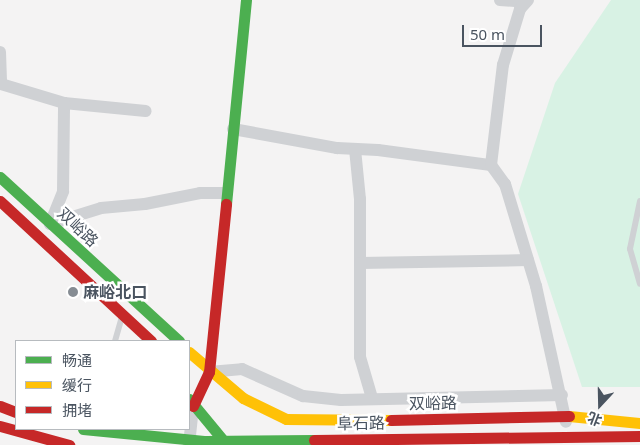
<!DOCTYPE html>
<meta charset="utf-8">
<style>
body{margin:0}
#map{position:relative;width:640px;height:445px;overflow:hidden;background:#f4f3f3;font-family:"Noto Sans","Noto Sans SC",sans-serif}
div>[style]{position:absolute}
.green>*{inset:0;background:#d8f2e4}
.lane>*{height:6px;margin:-3px;padding:0 3px;transform-origin:3px;border-radius:3px;background:#cfd1d4}
.street>*{height:12px;margin:-6px;padding:0 6px;transform-origin:6px;border-radius:6px;background:#cfd1d4}
.fast>*{height:11px;margin:-5.5px;padding:0 5.5px;transform-origin:5.5px;border-radius:5.5px;background:#4caf50}
.slow>*{height:11px;margin:-5.5px;padding:0 5.5px;transform-origin:5.5px;border-radius:5.5px;background:#ffc107}
.jam>*{height:11px;margin:-5.5px;padding:0 5.5px;transform-origin:5.5px;border-radius:5.5px;background:#c62828}
.fast-bridge>*{height:11px;margin:-5.5px;padding:0 5.5px;transform-origin:5.5px;border-radius:5.5px;background:#4caf50}
.jam-bridge>*{height:11px;margin:-5.5px;padding:0 5.5px;transform-origin:5.5px;border-radius:5.5px;background:#c62828}
.dots>*{width:14px;height:14px;translate:-50% -50%;box-sizing:border-box;border:2px solid #fff;border-radius:50%}
span{translate:-50% -50%;white-space:nowrap;text-align:center;line-height:1.15;-webkit-text-stroke:5px #fff;paint-order:stroke}
.street-label{font-size:16px;color:#4a5460}
.poi-label{font-size:16px;color:#4a5460;font-weight:700}
.left{translate:0 -50%;text-align:left}
.legend{position:absolute;left:15px;top:340px;width:175px;height:90px;box-sizing:border-box;background:#fff;border:1px solid #b7bbbf;margin:0;padding:6px 9px;list-style:none;font-size:15px;color:#4a5460}
.legend li{display:flex;align-items:center;gap:10px;height:25px}
.legend b{width:25px;border:1px solid #b7bbbf}
.north{position:absolute;left:575px;top:380px;width:50px;height:50px;-webkit-text-stroke:4px #fff;paint-order:stroke;rotate:201deg;font-size:14px;font-weight:700;line-height:20px;text-align:center;color:#4a5460}
.north::after{content:'';display:block;margin:auto;width:18px;height:22px;background:#4a5460;clip-path:polygon(50% 0,100% 100%,50% 72%,0 100%)}
.scale{position:absolute;left:462px;top:25px;width:80px;height:22px;box-sizing:border-box;border:2px solid #4a5460;border-top:0;padding-left:6px;font-size:15px;line-height:18px;white-space:nowrap;color:#4a5460;-webkit-text-stroke:4px #fff;paint-order:stroke}
</style>
<div id="map">
<div class="green">
<div style="clip-path:polygon(611px 0,640px 0,640px 387px,582px 387px,518px 194px,555px 83px)"></div>
</div>
<div class="lane">
<div style="left:640px;top:201px;width:49px;rotate:101.8deg"></div>
<div style="left:630px;top:249px;width:36px;rotate:74deg"></div>
<div style="left:115px;top:341px;width:26px;rotate:-74deg"></div>
</div>
<div class="street">
<div style="left:500px;top:0;width:26px;rotate:4deg"></div>
<div style="left:0;top:52px;width:32px;rotate:88deg"></div>
<div style="left:1px;top:84px;width:66px;rotate:16.8deg"></div>
<div style="left:64px;top:103px;width:82px;rotate:5.6deg"></div>
<div style="left:233px;top:129px;width:106px;rotate:10.4deg"></div>
<div style="left:337px;top:148px;width:41px;rotate:2.8deg"></div>
<div style="left:378px;top:150px;width:114px;rotate:7.6deg"></div>
<div style="left:491px;top:165px;width:24px;rotate:54deg"></div>
<div style="left:505px;top:184px;width:107px;rotate:73.1deg"></div>
<div style="left:536px;top:286px;width:139px;rotate:77.6deg"></div>
<div style="left:355px;top:149px;width:50px;rotate:84.3deg"></div>
<div style="left:360px;top:199px;width:158px;rotate:90deg"></div>
<div style="left:360px;top:357px;width:43px;rotate:73.7deg"></div>
<div style="left:491px;top:165px;width:101px;rotate:-83.2deg"></div>
<div style="left:503px;top:65px;width:59px;rotate:-73.1deg"></div>
<div style="left:520px;top:9px;width:12px;rotate:-48deg"></div>
<div style="left:50px;top:224px;width:53px;rotate:-17.4deg"></div>
<div style="left:101px;top:208px;width:44px;rotate:-5.2deg"></div>
<div style="left:145px;top:204px;width:56px;rotate:-11.3deg"></div>
<div style="left:200px;top:193px;width:27px"></div>
<div style="left:50px;top:224px;width:35px;rotate:-68deg"></div>
<div style="left:63px;top:191px;width:88px;rotate:-89.3deg"></div>
<div style="left:360px;top:263px;width:168px;rotate:-1deg"></div>
<div style="left:209px;top:372px;width:33px;rotate:-5deg"></div>
<div style="left:242px;top:369px;width:67px;rotate:23.9deg"></div>
<div style="left:303px;top:396px;width:38px;rotate:6deg"></div>
<div style="left:341px;top:400px;width:221px;rotate:-1.3deg"></div>
<div style="left:189px;top:445px;width:39px;rotate:-84deg"></div>
</div>
<div class="fast">
<div style="left:0;top:177px;width:243px;rotate:42.5deg"></div>
<div style="left:226px;top:204px;width:205px;rotate:-84.4deg"></div>
<div style="left:189px;top:399px;width:60px;rotate:50.4deg"></div>
</div>
<div class="slow">
<div style="left:189px;top:352px;width:71px;rotate:40.4deg"></div>
<div style="left:243px;top:398px;width:48px;rotate:26deg"></div>
<div style="left:286px;top:419px;width:105px;rotate:0.5deg"></div>
<div style="left:569px;top:416px;width:71px;rotate:5.6deg"></div>
</div>
<div class="jam">
<div style="left:0;top:201px;width:206px;rotate:42.8deg"></div>
<div style="left:0;top:406px;width:17px;rotate:21deg"></div>
<div style="left:193px;top:406px;width:38px;rotate:-65deg"></div>
<div style="left:209px;top:372px;width:169px;rotate:-84.2deg"></div>
<div style="left:0;top:426px;width:72px;rotate:15.4deg"></div>
</div>
<div class="fast-bridge">
<div style="left:83px;top:429px;width:124px;rotate:5.6deg"></div>
<div style="left:206px;top:441px;width:108px;rotate:-0.5deg"></div>
</div>
<div class="jam-bridge">
<div style="left:391px;top:420px;width:178px;rotate:-1.3deg"></div>
<div style="left:314px;top:440px;width:326px;rotate:-0.7deg"></div>
</div>
<div class="dots">
<div style="left:73px;top:292px;background:#868c93"></div>
</div>
<div class="street-label">
<span style="left:78px;top:227px;rotate:43deg">双峪路</span>
<span style="left:433px;top:403px;rotate:-1deg">双峪路</span>
<span style="left:361px;top:423px;rotate:-1deg">阜石路</span>
</div>
<div class="poi-label">
<span class="left" style="left:83px;top:292px">麻峪北口</span>
</div>
<ul class="legend">
<li><b style="height:6px;background:#4caf50"></b>畅通</li>
<li><b style="height:6px;background:#ffc107"></b>缓行</li>
<li><b style="height:6px;background:#c62828"></b>拥堵</li>
</ul>
<div class="north">北</div>
<div class="scale">50 m</div>
</div>
